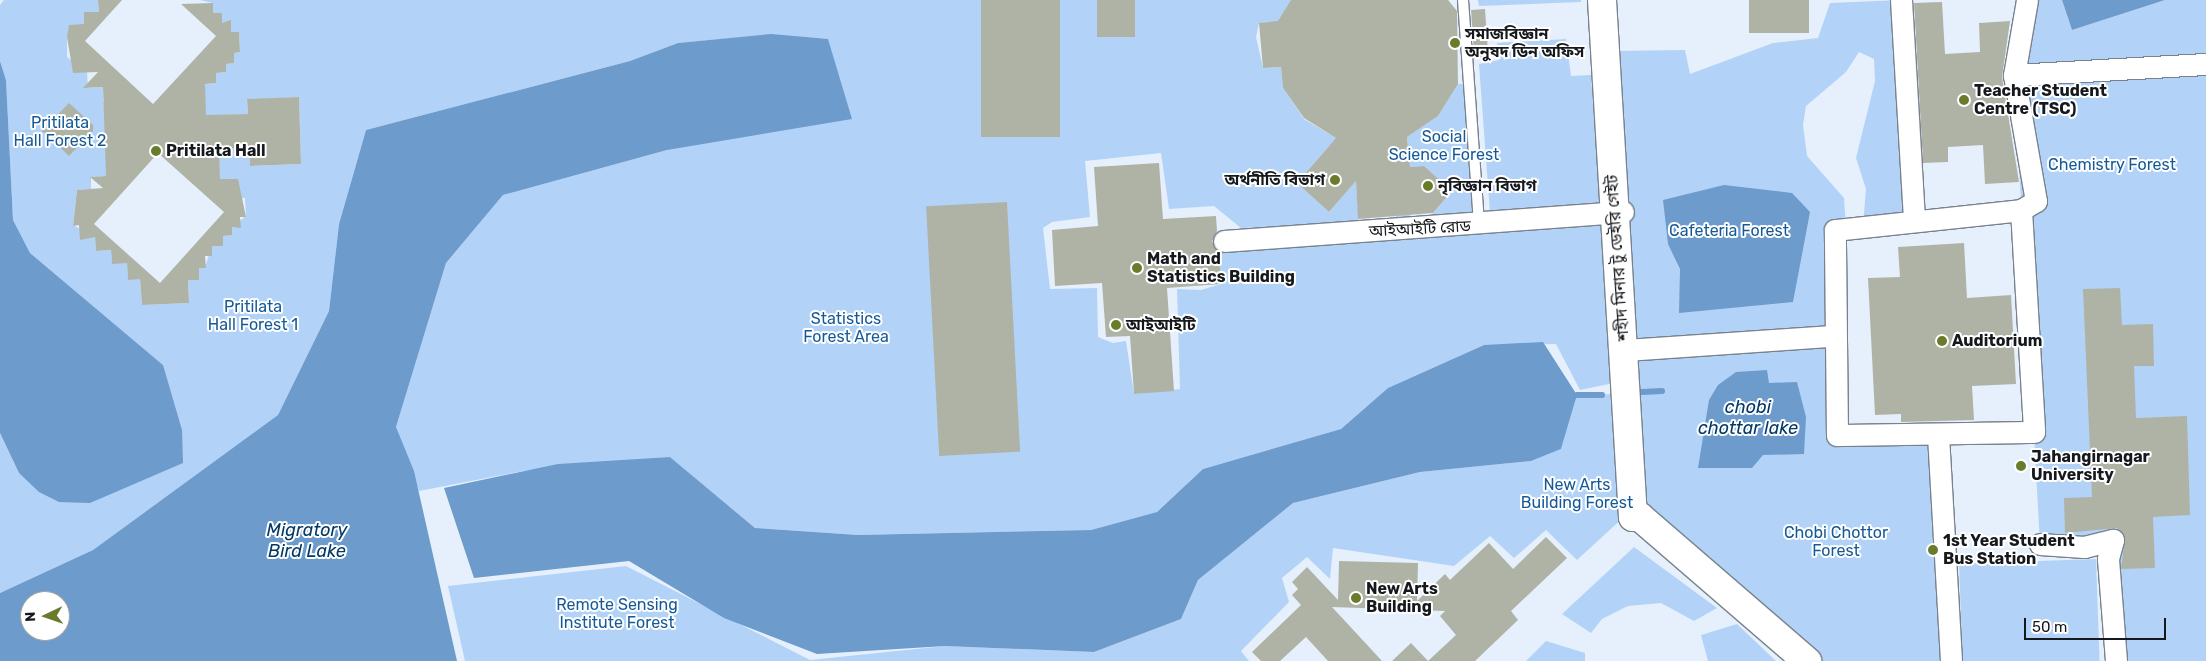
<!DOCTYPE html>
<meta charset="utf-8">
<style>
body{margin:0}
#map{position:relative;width:2206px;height:661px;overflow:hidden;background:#e5f0fc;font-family:Rubik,"Noto Sans Bengali",sans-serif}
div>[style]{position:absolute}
.green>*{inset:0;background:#b2d3f7;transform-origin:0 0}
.water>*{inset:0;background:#6c9bcc}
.stream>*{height:5.5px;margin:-2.75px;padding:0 2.75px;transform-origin:2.75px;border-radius:2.75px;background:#6c9bcc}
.building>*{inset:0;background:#afb3a6;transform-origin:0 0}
.roads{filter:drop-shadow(1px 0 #78828d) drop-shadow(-1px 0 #78828d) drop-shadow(0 1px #78828d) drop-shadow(0 -1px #78828d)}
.lane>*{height:10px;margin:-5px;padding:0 5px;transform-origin:5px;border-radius:5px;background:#fff}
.street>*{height:21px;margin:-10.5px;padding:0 10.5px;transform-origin:10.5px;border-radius:10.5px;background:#fff}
.secondary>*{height:28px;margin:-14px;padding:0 14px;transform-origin:14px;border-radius:14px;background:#fff}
.dots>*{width:14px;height:14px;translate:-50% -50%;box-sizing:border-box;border:2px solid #fff;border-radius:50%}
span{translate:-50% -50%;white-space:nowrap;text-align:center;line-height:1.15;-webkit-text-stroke:4px #fff;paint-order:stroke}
.poi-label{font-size:16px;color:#15181c;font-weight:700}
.left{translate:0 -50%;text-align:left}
.right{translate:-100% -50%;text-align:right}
.park-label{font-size:16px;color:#155a97}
.street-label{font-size:16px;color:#15181c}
.water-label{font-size:18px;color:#033967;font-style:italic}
.north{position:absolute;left:20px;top:591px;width:50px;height:50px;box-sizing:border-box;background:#fff;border:1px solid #a1a3a4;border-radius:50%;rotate:267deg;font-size:14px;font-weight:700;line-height:20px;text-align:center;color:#15181c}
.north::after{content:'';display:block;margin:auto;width:18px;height:22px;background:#687c2c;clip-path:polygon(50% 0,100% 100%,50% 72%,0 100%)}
.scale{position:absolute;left:2024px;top:618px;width:142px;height:22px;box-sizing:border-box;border:2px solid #15181c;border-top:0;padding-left:6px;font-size:15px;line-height:18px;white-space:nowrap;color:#15181c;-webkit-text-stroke:4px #fff;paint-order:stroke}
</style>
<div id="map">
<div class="green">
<div style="clip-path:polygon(4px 0,98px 0,99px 12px,84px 13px,84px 24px,67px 38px,67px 57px,87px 72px,88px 88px,103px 87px,103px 102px,108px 102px,106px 176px,91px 177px,91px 189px,77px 190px,73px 225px,95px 237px,96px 251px,111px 250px,112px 263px,127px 263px,128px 279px,140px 279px,142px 305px,189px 303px,188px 280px,199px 280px,199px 268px,205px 267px,212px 246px,223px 246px,223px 236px,232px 235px,232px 227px,246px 216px,245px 198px,239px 198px,220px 179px,202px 149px,249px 148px,250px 166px,301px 164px,299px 97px,247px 100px,248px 114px,200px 116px,205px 84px,216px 83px,216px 73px,226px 72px,226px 64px,234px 63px,234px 53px,240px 52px,239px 32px,231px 32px,231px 22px,222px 23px,222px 13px,213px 13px,212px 3px,200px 0,1293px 0,1280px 22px,1259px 23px,1256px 37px,1263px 68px,1281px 67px,1283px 88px,1304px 119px,1336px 138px,1353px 142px,1329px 146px,1297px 183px,1329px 212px,1356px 181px,1359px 224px,1241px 228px,1214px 206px,1169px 209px,1161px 153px,1085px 161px,1090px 217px,1052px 222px,1043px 228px,1050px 289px,1097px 288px,1098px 337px,1113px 343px,1126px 341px,1134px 394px,1180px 389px,1177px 289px,1201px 290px,1221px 284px,1219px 252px,1605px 221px,1619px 382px,1580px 390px,1556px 344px,1484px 345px,1388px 388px,1341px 429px,1203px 469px,1157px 512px,1091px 530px,858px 535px,755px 528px,670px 457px,523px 471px,419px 491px,396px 427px,446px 263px,503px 195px,667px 150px,828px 39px,755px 36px,678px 43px,630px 61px,366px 130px,339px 224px,329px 311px,278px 415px,93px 550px,0 593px,0 433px,19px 473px,163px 365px,30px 253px,13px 220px,6px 80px,0 61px,0 5px)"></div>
<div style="clip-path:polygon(1478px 0,1581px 0,1581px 2px,1479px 6px)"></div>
<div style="clip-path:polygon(1901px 0,1909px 220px,1863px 225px,1866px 189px,1856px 158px,1875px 81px,1874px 59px,1859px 52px,1846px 72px,1806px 106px,1803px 125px,1807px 156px,1844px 198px,1846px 228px,1836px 230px,1837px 435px,1938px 435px,1951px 661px,1807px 661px,1640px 517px,1613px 51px,1685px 50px,1690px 74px,1773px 43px,1818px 38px,1830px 3px)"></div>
<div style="clip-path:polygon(2027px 0,2062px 0,2072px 30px,2165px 0,2206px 0,2206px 661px,2119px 661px,2113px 540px,2040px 544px,2014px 75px)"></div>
<div style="clip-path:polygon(1566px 39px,1571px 76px,1591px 75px,1600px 206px,1490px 213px,1479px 64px,1499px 60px,1497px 43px)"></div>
<div style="clip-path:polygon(1458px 84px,1468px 84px,1476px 226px,1397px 230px,1395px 202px,1422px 226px,1452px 191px,1424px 166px,1410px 167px,1407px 137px,1438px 116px)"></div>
<div style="clip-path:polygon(1619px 394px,1626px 515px,1577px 560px,1546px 530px,1514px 558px,1490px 536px,1454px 566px,1333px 548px,1330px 579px,1307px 557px,1282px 578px,1289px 602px,1241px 651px,1249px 661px,465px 661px,448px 586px,626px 566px,810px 660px,945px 646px,1094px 652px,1181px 619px,1198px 580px,1293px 503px,1420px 472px,1531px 461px,1561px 449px,1577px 395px)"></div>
<div style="clip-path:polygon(1634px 547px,1717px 608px,1694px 621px,1661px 603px,1628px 606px,1602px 619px,1591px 633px,1562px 614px)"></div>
<div style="left:2096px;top:559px;width:102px;height:137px;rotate:88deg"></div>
<div style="clip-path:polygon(1737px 624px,1776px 661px,1708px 661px,1701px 635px)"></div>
<div style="clip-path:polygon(1546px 641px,1585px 653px,1585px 661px,1526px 661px)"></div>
</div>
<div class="water">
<div style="clip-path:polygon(2062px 0,2165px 0,2072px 30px)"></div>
<div style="clip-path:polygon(evenodd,771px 34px,828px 39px,852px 119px,667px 150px,503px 195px,446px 263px,396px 427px,414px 471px,457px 661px,0 661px,0 593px,93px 550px,278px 415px,329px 311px,339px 224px,366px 130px,630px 61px,678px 43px,771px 34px,30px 601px,60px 601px,60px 631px,30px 631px,30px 601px)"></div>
<div style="clip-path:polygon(0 61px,6px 80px,13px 220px,30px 253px,163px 365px,182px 430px,183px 463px,90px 503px,59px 502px,39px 492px,19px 473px,0 433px)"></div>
<div style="clip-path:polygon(1724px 185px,1792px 193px,1810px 212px,1793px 302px,1679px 313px,1680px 269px,1668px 244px,1663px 200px)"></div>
<div style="clip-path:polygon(1543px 342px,1577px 395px,1561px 449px,1531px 461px,1420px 472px,1293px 503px,1198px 580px,1181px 619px,1094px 652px,945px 646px,817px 654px,724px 618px,629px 561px,474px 578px,444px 488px,558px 464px,670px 457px,755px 528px,858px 535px,1091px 530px,1157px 512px,1203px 469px,1341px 429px,1388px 388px,1484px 345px)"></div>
<div style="clip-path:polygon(1767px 370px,1769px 383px,1797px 382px,1806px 417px,1804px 454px,1763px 455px,1752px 468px,1698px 468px,1709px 400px,1718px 385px,1736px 372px)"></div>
</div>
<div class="stream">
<div style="left:1642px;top:392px;width:20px;rotate:-3deg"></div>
<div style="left:1577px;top:395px;width:25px"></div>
</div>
<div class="building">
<div style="clip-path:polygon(evenodd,98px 0,122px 0,85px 41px,153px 104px,216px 36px,181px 4px,213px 3px,213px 13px,222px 13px,222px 23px,231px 20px,231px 32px,239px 32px,240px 52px,234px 53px,234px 63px,226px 64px,226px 72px,216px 73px,216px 83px,205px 84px,206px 115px,248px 114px,247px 99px,299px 97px,301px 164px,250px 166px,249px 148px,219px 149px,220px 179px,238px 179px,246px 217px,240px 217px,241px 228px,232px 227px,232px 235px,223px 236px,223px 246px,212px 246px,212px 256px,205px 256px,206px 268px,199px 268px,199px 280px,188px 280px,189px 303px,142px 305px,140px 279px,128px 280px,127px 263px,112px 264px,111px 250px,96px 251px,95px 237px,80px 240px,79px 225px,73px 226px,77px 190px,103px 188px,90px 177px,106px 176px,103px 87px,83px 88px,98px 72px,73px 73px,67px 37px,69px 25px,84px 24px,84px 12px,99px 12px,98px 0,158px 153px,224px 212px,160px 283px,94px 224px,158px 153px)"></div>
<div style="left:981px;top:0;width:79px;height:137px"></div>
<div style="left:1097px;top:0;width:38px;height:37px"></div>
<div style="clip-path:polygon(1291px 0,1448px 0,1457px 11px,1458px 84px,1438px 116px,1407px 137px,1410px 167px,1424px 166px,1452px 191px,1433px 213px,1358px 219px,1356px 181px,1329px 212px,1297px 183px,1336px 138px,1304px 118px,1283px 88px,1281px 67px,1263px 68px,1259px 23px,1278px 21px)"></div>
<div style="left:1749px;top:0;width:60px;height:33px"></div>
<div style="clip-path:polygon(1942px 2px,1945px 54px,1980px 52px,1979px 23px,2010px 21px,2002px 77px,2019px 182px,1985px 184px,1983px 145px,1948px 147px,1948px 162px,1923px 163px,1914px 3px)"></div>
<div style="left:1485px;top:9px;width:49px;height:14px;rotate:86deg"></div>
<div style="clip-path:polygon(69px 103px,93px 125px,93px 131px,69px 156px,42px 131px)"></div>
<div style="clip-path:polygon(1159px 163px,1163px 219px,1216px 216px,1217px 231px,1212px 241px,1219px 252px,1221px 284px,1167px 288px,1174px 391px,1134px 394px,1130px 336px,1106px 337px,1102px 283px,1055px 286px,1052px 230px,1098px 226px,1094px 167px)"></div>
<div style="left:1007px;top:202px;width:250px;height:81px;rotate:87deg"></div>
<div style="clip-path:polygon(1964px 243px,1967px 298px,2011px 295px,2016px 384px,1972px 386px,1974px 420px,1901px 422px,1901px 414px,1875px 415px,1868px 278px,1900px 277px,1898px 247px)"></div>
<div style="clip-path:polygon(2120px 288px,2122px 325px,2153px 324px,2154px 366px,2134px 366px,2136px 418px,2187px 416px,2190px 515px,2153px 517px,2155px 568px,2121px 569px,2125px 537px,2117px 528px,2065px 533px,2064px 498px,2092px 497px,2083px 289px)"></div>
<div style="clip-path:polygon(1546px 537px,1567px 558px,1511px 611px,1518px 620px,1475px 661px,1428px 661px,1456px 635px,1440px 616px,1445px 611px,1332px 607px,1382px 661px,1328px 661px,1306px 637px,1280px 661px,1261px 661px,1252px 652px,1301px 605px,1292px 595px,1298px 589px,1292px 582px,1307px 567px,1338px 600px,1339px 561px,1418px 563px,1417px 601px,1445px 574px,1450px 580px,1489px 543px,1513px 569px)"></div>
<div style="clip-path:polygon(1411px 643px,1428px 661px,1392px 661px)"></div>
</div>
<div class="roads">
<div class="lane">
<div style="left:1463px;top:0;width:226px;rotate:85.9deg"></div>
</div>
<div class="street">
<div style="left:1901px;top:0;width:219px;rotate:86.6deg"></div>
<div style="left:2027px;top:0;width:76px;rotate:99.8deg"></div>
<div style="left:2014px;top:75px;width:192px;rotate:-3.3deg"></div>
<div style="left:2014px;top:75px;width:128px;rotate:80.1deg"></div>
<div style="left:2036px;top:201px;width:17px;rotate:149deg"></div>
<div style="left:2021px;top:210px;width:222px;rotate:86.6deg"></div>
<div style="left:2034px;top:432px;width:197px;rotate:179.1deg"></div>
<div style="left:1837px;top:435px;width:205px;rotate:-90.6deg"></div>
<div style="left:1835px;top:230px;width:187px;rotate:-6.1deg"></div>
<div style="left:1224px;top:241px;width:400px;rotate:-4.2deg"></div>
<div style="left:1625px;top:350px;width:208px;rotate:-3.9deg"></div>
<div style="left:1938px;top:435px;width:226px;rotate:86.7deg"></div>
<div style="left:2040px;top:544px;width:44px;rotate:3.9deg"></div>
<div style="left:2084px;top:547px;width:30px;rotate:-14deg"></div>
<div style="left:2113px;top:540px;width:20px;rotate:105deg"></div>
<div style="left:2108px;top:559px;width:102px;rotate:85.5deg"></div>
</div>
<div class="secondary">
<div style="left:1602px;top:0;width:518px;rotate:86.57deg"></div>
<div style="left:1633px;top:517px;width:7px"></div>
<div style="left:1640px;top:517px;width:221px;rotate:40.8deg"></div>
</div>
</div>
<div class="dots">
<div style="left:1455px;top:43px;background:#687c2c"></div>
<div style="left:1964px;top:100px;background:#687c2c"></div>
<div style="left:156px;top:151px;background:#687c2c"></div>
<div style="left:1335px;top:180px;background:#687c2c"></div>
<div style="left:1428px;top:186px;background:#687c2c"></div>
<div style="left:1137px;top:268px;background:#687c2c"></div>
<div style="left:1116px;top:325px;background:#687c2c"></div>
<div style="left:1942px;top:341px;background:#687c2c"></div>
<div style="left:2021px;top:466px;background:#687c2c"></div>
<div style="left:1933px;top:550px;background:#687c2c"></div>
<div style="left:1356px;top:598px;background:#687c2c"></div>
</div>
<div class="poi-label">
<span class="left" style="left:1465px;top:43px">সমাজবিজ্ঞান<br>অনুষদ ডিন অফিস</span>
<span class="left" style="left:1974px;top:100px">Teacher Student<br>Centre (TSC)</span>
<span class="left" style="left:166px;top:151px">Pritilata Hall</span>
<span class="right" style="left:1325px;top:180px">অর্থনীতি বিভাগ</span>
<span class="left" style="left:1438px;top:186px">নৃবিজ্ঞান বিভাগ</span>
<span class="left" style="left:1147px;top:268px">Math and<br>Statistics Building</span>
<span class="left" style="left:1126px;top:325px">আইআইটি</span>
<span class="left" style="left:1952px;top:341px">Auditorium</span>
<span class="left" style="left:2031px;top:466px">Jahangirnagar<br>University</span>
<span class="left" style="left:1943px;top:550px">1st Year Student<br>Bus Station</span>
<span class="left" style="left:1366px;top:598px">New Arts<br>Building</span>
</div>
<div class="park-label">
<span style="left:60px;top:132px">Pritilata<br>Hall Forest 2</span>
<span style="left:1444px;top:146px">Social<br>Science Forest</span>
<span style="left:2112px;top:165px">Chemistry Forest</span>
<span style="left:1729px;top:231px">Cafeteria Forest</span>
<span style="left:253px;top:316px">Pritilata<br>Hall Forest 1</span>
<span style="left:846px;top:328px">Statistics<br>Forest Area</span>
<span style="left:1577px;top:494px">New Arts<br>Building Forest</span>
<span style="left:1836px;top:542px">Chobi Chottor<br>Forest</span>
<span style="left:617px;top:614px">Remote Sensing<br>Institute Forest</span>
</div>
<div class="street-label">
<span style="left:1420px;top:229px;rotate:-3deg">আইআইটি রোড</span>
<span style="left:1618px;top:258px;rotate:-94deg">শহীদ মিনার টু ডেইরি গেইট</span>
</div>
<div class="water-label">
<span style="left:1748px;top:418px">chobi<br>chottar lake</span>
<span style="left:307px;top:541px">Migratory<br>Bird Lake</span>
</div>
<div class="north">N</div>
<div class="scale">50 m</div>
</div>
